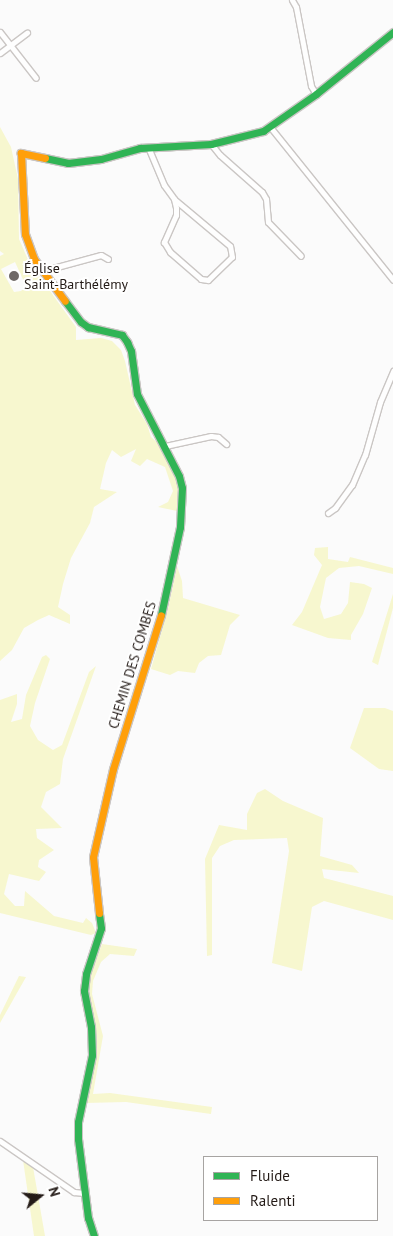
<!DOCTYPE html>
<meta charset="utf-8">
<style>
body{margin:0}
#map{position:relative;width:393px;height:1236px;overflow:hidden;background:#fbfbfb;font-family:"PT Sans",sans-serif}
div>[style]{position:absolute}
.green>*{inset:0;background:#f7f7cf}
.roads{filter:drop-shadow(1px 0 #cac6c4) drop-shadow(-1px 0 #cac6c4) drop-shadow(0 1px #cac6c4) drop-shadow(0 -1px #cac6c4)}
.street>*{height:5px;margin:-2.5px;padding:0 2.5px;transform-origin:2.5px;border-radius:2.5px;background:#fefefe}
.fast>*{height:7px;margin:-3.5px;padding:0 3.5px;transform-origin:3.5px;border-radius:3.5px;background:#30b455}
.slow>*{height:7px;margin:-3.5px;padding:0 3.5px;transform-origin:3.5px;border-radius:3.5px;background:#ff9f0a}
.dots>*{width:14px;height:14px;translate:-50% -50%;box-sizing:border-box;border:2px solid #fff;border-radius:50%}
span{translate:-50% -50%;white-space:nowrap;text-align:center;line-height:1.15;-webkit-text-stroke:4px #fff;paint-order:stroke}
.poi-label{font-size:14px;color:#241b17}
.left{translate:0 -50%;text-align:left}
.street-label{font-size:14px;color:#241b17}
.legend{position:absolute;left:203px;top:1156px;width:175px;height:65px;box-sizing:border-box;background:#fff;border:1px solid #a7a4a2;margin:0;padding:6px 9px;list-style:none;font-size:15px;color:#241b17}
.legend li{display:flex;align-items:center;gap:10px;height:25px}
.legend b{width:25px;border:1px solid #a7a4a2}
.north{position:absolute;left:15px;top:1171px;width:50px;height:50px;-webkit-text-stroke:4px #fff;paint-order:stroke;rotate:73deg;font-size:14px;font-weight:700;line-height:20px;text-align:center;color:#241b17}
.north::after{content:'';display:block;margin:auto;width:18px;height:22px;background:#241b17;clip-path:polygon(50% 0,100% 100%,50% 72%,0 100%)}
</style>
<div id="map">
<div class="green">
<div style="clip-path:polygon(evenodd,0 127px,11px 147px,18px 179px,19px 239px,29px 262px,76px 327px,76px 340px,101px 338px,112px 341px,121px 350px,125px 361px,135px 405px,147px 424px,151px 437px,159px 444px,172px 468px,179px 489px,177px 511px,158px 507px,168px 502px,173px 491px,165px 467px,147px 459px,140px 466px,131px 461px,136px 449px,121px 457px,112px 450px,106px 463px,100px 489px,117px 492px,94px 507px,90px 523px,71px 558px,63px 584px,58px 607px,70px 615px,70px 624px,49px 615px,38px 620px,24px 628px,12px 650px,0 661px,0 256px,4px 254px,0 251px,0 127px,15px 262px,26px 286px,21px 291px,14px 292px,1px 269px,15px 262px)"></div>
<div style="clip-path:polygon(328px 547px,328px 559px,348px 562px,350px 557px,393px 568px,393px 574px,359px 566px,339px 568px,326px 578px,320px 607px,324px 619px,341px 614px,348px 603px,350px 582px,364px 584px,372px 588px,363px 614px,351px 635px,351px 640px,328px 638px,292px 625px,302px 612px,322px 565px,314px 555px,315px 548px)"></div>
<div style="clip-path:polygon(177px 566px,182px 581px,183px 598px,240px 615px,230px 625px,221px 655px,208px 656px,199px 663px,195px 673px,178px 671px,170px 675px,151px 669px,168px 609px)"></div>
<div style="clip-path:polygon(393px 594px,393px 608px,378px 665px,372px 662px)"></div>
<div style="clip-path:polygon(46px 655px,50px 659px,35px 703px,30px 726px,38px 740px,53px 750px,62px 745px,89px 672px,96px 666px,63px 759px,60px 784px,46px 792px,41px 807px,62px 828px,36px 829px,37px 838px,54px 850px,39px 860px,38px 867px,46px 872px,39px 881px,9px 874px,4px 894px,15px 906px,24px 906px,25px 891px,54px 916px,83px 923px,86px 918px,92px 923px,96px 933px,91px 935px,0 913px,0 700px,17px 694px,17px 704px,11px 722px,22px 719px,26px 695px,42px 657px)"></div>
<div style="clip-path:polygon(364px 708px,385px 708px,393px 711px,393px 771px,379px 769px,350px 748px)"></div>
<div style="clip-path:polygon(265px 789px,283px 801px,323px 818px,320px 856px,352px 865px,359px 873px,322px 869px,324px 878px,393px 896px,393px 920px,324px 901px,312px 907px,302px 971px,272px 963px,289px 851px,287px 838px,234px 840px,220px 846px,212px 858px,212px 955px,207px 956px,205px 859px,219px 825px,247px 830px,247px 814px,257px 793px)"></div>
<div style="clip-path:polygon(102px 944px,137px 949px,134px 956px,110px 954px,101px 962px,93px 981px,92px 994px,103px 1036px,93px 1094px,110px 1093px,212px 1107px,211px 1114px,126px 1102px,85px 1103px,95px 1061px,97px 1039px,89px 997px,90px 976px)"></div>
<div style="clip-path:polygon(19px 976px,26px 977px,0 1023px,0 1015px)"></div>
<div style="clip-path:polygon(23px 1160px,33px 1167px,45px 1236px,34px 1236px)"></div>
</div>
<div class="roads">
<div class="street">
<div style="left:292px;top:0;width:8px;rotate:60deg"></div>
<div style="left:296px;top:7px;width:80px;rotate:79.2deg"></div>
<div style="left:311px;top:86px;width:9px;rotate:58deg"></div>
<div style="left:0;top:32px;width:58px;rotate:52deg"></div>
<div style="left:0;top:53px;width:34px;rotate:-37deg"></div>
<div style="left:271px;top:128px;width:195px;rotate:51.2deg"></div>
<div style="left:211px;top:144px;width:14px;rotate:51deg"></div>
<div style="left:220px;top:155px;width:56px;rotate:41.4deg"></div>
<div style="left:262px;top:192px;width:8px;rotate:60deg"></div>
<div style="left:266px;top:199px;width:23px;rotate:85deg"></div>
<div style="left:268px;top:222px;width:47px;rotate:45.9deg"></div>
<div style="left:148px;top:147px;width:41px;rotate:67.2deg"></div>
<div style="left:164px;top:185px;width:17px;rotate:54deg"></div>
<div style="left:174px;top:199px;width:9px;rotate:77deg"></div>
<div style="left:176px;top:208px;width:7px;rotate:90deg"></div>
<div style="left:176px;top:215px;width:30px;rotate:114deg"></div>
<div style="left:164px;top:242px;width:12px;rotate:59deg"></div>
<div style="left:170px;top:252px;width:41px;rotate:41.1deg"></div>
<div style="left:201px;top:279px;width:7px;rotate:8deg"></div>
<div style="left:208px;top:280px;width:33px;rotate:-44deg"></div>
<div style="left:232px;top:257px;width:11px;rotate:-100deg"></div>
<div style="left:230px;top:246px;width:73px;rotate:-140deg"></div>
<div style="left:42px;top:271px;width:61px;rotate:-15.2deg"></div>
<div style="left:101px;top:255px;width:8px;rotate:30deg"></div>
<div style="left:165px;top:446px;width:47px;rotate:-12.3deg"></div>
<div style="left:211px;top:436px;width:7px;rotate:8deg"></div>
<div style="left:218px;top:437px;width:11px;rotate:41deg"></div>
<div style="left:328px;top:513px;width:9px;rotate:-36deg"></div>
<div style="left:335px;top:508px;width:29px;rotate:-54deg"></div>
<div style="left:352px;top:485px;width:33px;rotate:-67deg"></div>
<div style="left:365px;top:455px;width:55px;rotate:-74.2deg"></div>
<div style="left:380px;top:402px;width:34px;rotate:-67deg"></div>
<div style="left:0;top:1141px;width:90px;rotate:34.6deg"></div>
<div style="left:74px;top:1192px;width:10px;rotate:6deg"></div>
</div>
<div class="fast">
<div style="left:45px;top:158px;width:24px;rotate:12deg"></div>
<div style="left:68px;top:163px;width:33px;rotate:-7deg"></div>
<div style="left:101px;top:159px;width:41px;rotate:-15.8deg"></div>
<div style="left:140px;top:148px;width:71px;rotate:-3.2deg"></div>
<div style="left:211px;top:144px;width:54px;rotate:-14deg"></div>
<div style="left:263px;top:131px;width:65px;rotate:-34.9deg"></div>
<div style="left:316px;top:94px;width:99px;rotate:-38.8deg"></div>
<div style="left:65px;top:301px;width:26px;rotate:53deg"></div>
<div style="left:81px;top:322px;width:9px;rotate:36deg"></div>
<div style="left:88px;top:327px;width:35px;rotate:13deg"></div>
<div style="left:122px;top:335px;width:9px;rotate:54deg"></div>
<div style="left:127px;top:342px;width:10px;rotate:66deg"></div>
<div style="left:131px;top:351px;width:43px;rotate:82.1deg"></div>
<div style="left:137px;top:394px;width:92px;rotate:62.9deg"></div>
<div style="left:179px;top:476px;width:12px;rotate:76deg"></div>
<div style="left:182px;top:488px;width:39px;rotate:93deg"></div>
<div style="left:180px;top:527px;width:90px;rotate:102.2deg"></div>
<div style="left:94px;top:1236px;width:19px;rotate:-108deg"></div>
<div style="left:88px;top:1218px;width:80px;rotate:-97.2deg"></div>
<div style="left:78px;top:1139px;width:17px;rotate:-90deg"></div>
<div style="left:78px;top:1122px;width:68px;rotate:-78.2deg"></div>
<div style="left:92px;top:1055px;width:28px;rotate:-92deg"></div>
<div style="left:91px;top:1027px;width:37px;rotate:-101deg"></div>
<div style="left:84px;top:991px;width:17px;rotate:-83deg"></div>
<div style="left:86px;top:974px;width:48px;rotate:-71.9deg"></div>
<div style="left:101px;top:928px;width:15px;rotate:-98deg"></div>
</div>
<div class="slow">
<div style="left:45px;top:158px;width:25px;rotate:-168deg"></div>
<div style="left:21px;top:153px;width:81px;rotate:87.2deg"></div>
<div style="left:25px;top:234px;width:27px;rotate:70deg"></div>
<div style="left:34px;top:259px;width:52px;rotate:53.6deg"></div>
<div style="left:99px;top:913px;width:56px;rotate:-96.1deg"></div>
<div style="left:93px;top:857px;width:90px;rotate:-77.2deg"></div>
<div style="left:113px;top:769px;width:161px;rotate:-72.7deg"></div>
</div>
</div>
<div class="dots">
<div style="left:14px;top:276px;background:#6f6967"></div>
</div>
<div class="poi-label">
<span class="left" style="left:24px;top:276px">Église<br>Saint-Barthélémy</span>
</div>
<div class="street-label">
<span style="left:132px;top:665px;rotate:-73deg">CHEMIN DES COMBES</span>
</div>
<ul class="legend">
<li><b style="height:6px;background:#30b455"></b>Fluide</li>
<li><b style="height:6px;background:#ff9f0a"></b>Ralenti</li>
</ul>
<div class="north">N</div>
</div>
